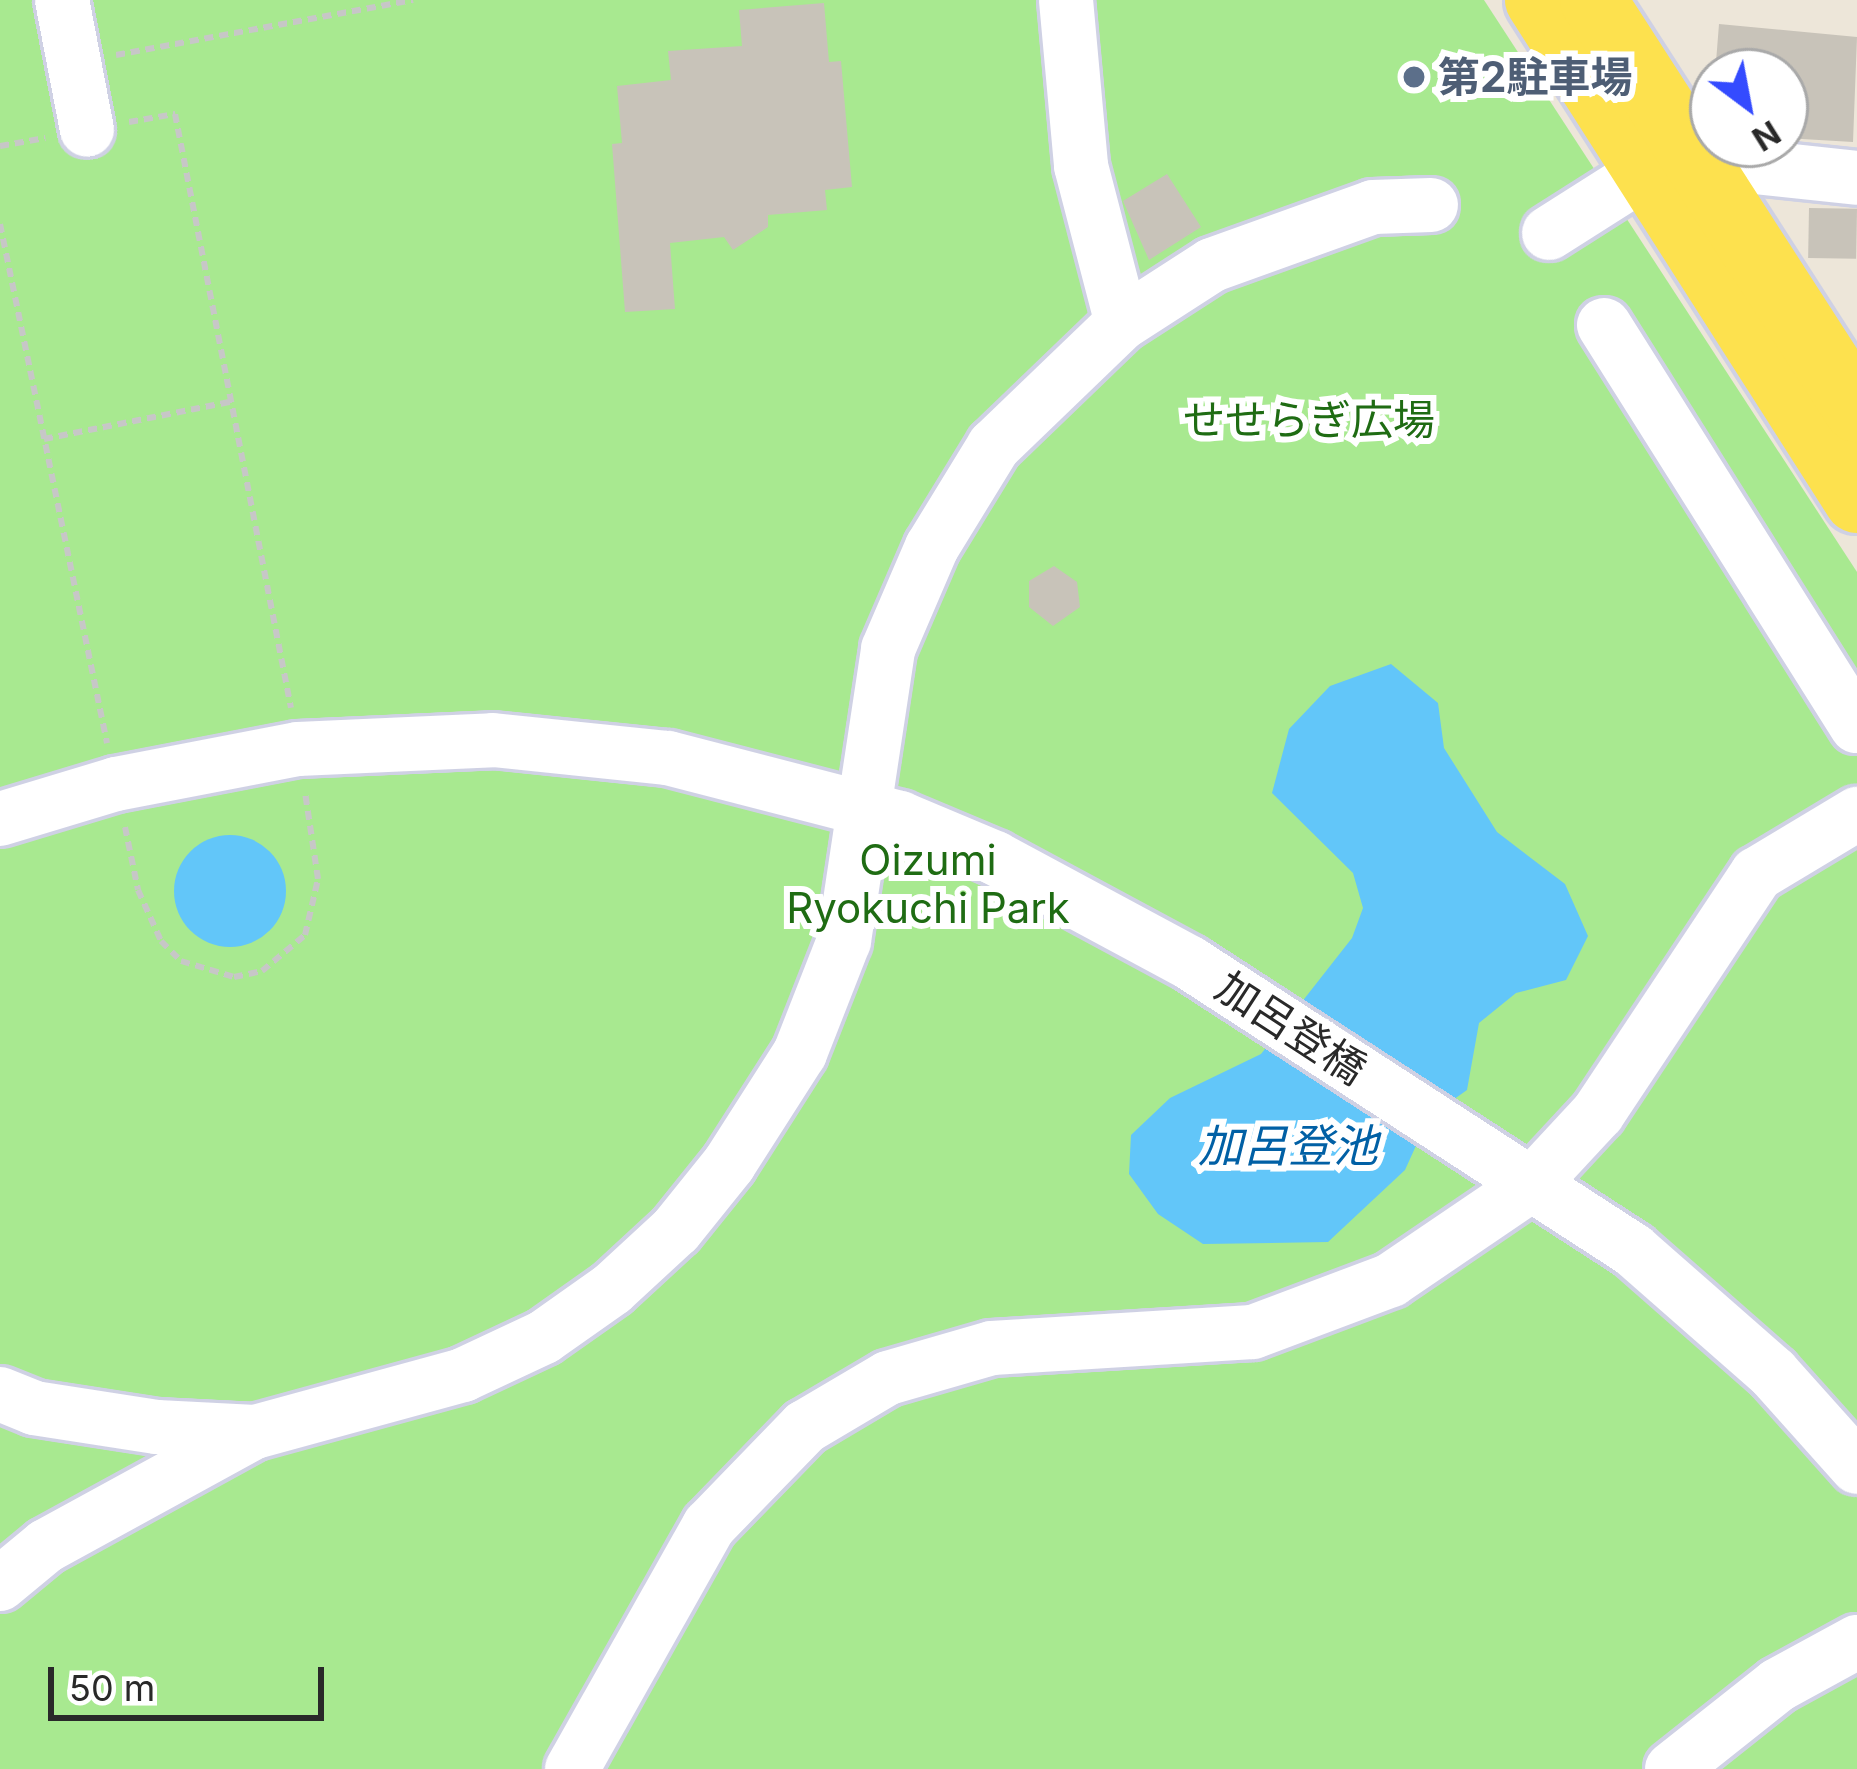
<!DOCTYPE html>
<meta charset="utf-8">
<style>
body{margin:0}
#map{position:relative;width:1857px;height:1769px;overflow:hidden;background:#ede6d9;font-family:Inter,"Noto Sans JP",sans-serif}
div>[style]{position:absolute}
.green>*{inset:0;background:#a8e990}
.water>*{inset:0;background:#62c6f9}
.round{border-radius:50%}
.building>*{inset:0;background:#c8c3b9;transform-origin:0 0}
.path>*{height:6px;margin-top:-3px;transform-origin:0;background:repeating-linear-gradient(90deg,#c7c7c7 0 9px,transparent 0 15px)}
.roads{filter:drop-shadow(3px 0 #cfd1e4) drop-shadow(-3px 0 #cfd1e4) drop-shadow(0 3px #cfd1e4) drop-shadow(0 -3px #cfd1e4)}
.minor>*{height:54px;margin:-27px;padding:0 27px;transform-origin:27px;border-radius:27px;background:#fff}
.major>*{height:66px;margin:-33px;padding:0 33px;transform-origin:33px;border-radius:33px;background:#fde14e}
.dots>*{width:33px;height:33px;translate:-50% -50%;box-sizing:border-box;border:6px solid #fff;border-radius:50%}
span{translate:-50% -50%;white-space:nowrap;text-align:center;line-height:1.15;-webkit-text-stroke:12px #fff;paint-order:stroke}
.service-label{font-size:42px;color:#4e5e75;font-weight:700}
.left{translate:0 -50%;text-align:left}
.park-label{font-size:42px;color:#1f6c13}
.street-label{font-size:42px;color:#292929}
.water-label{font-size:45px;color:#0160a5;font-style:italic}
.north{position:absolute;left:1689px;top:48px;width:120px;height:120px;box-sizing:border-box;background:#fff;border:3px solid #a9a9a9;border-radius:50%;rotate:148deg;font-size:33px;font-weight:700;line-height:48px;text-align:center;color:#292929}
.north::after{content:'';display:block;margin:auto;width:42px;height:54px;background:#344bff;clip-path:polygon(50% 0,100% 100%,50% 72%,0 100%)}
.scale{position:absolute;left:48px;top:1667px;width:276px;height:54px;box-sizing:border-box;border:6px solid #292929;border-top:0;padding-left:15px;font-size:36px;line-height:42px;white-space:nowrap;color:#292929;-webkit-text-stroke:9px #fff;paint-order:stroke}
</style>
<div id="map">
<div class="green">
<div style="clip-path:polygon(0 0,1484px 0,1857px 572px,1857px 1769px,0 1769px)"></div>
</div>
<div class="water">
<div style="clip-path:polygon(1391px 664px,1438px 703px,1444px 748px,1497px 832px,1565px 884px,1588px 936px,1566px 980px,1516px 993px,1479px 1023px,1467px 1090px,1429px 1117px,1405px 1170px,1328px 1242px,1203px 1244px,1158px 1214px,1129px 1174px,1131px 1135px,1170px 1098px,1261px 1054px,1352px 938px,1363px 908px,1353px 873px,1272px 793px,1289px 729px,1330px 686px)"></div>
<div class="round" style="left:174px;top:835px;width:112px;height:112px"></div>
</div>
<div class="building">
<div style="clip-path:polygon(824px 3px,829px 62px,841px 61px,852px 187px,825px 190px,827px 210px,768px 215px,768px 227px,733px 250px,724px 237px,670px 243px,675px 309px,625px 312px,612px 144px,622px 143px,617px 86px,671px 80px,668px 51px,742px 46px,739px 10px)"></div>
<div style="clip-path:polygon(1719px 24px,1857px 37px,1853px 142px,1785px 138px,1785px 68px,1716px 62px)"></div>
<div style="clip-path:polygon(1167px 174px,1201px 227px,1149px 260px,1123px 201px)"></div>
<div style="left:1809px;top:208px;width:48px;height:50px;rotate:1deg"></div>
<div style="clip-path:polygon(1054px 566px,1077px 582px,1080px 607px,1053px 626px,1029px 607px,1029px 581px)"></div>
</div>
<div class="path">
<div style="left:116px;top:55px;width:302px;rotate:-10.5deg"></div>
<div style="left:129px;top:122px;width:47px;rotate:-9.9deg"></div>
<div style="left:175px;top:114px;width:605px;rotate:78.95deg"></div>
<div style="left:0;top:146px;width:46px;rotate:-10.1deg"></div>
<div style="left:0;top:224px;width:530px;rotate:78.35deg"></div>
<div style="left:44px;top:439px;width:194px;rotate:-11.3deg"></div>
<div style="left:125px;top:827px;width:64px;rotate:78.3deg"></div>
<div style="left:138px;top:890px;width:56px;rotate:65.7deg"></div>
<div style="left:161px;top:941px;width:28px;rotate:45deg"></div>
<div style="left:181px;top:961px;width:55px;rotate:16.8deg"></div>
<div style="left:234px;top:977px;width:29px;rotate:-12deg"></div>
<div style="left:262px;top:971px;width:56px;rotate:-39.9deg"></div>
<div style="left:305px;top:935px;width:57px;rotate:-76.9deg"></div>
<div style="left:318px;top:879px;width:88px;rotate:-98.5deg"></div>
</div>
<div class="roads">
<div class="minor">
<div style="left:62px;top:0;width:132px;rotate:79.1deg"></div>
<div style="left:1066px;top:0;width:167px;rotate:84.8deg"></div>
<div style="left:1081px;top:166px;width:162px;rotate:75.4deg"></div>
<div style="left:1699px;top:161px;width:159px;rotate:6.1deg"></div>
<div style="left:1549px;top:233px;width:114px;rotate:-32.4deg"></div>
<div style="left:1604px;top:325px;width:474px;rotate:57.8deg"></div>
<div style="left:0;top:819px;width:121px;rotate:-16.8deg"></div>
<div style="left:116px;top:784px;width:185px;rotate:-10.9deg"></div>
<div style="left:298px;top:749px;width:195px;rotate:-2.6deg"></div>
<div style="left:493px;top:740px;width:176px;rotate:5.9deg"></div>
<div style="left:668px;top:758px;width:240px;rotate:14.5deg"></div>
<div style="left:900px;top:818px;width:103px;rotate:22.8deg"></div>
<div style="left:995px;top:858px;width:221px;rotate:28.3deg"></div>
<div style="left:1190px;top:963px;width:528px;rotate:32.94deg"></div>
<div style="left:1633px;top:1250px;width:186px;rotate:41.3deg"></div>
<div style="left:1773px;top:1373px;width:126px;rotate:48.2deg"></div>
<div style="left:0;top:1394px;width:37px;rotate:22deg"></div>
<div style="left:34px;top:1408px;width:124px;rotate:8.8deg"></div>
<div style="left:157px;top:1427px;width:98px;rotate:2.9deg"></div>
<div style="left:255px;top:1432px;width:216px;rotate:-15.3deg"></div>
<div style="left:463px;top:1375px;width:89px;rotate:-25.1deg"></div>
<div style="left:544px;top:1337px;width:83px;rotate:-35.2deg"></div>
<div style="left:612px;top:1289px;width:87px;rotate:-42.7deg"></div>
<div style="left:676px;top:1230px;width:85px;rotate:-51.2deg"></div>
<div style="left:729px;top:1164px;width:132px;rotate:-57.4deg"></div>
<div style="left:800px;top:1053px;width:120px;rotate:-68.6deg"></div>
<div style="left:844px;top:941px;width:295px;rotate:-81.4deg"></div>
<div style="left:888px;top:649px;width:111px;rotate:-66.7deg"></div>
<div style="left:932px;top:547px;width:119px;rotate:-58.5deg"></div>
<div style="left:994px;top:446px;width:178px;rotate:-43.9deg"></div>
<div style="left:1122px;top:323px;width:107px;rotate:-32.8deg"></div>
<div style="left:1212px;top:265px;width:171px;rotate:-19.8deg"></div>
<div style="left:1373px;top:207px;width:58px;rotate:-2deg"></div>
<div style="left:0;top:1584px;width:60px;rotate:-39.6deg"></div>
<div style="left:46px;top:1546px;width:231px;rotate:-28.7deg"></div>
<div style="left:572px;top:1769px;width:279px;rotate:-60.6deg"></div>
<div style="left:709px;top:1526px;width:138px;rotate:-45.9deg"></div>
<div style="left:805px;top:1427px;width:96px;rotate:-30.6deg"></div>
<div style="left:888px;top:1378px;width:108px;rotate:-16.1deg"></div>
<div style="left:992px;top:1348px;width:261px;rotate:-3.5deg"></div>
<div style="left:1253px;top:1332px;width:147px;rotate:-20.6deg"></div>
<div style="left:1391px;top:1280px;width:171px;rotate:-34.2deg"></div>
<div style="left:1532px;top:1184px;width:97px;rotate:-47.1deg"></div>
<div style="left:1598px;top:1113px;width:287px;rotate:-56.4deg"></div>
<div style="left:1757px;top:874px;width:117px;rotate:-31deg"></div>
<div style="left:1672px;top:1769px;width:135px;rotate:-38.4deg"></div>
<div style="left:1778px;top:1685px;width:90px;rotate:-28.6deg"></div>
</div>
<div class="major">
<div style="left:1538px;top:0;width:593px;rotate:57.46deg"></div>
<div style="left:1593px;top:0;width:487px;rotate:57.2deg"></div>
</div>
</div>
<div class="dots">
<div style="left:1414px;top:77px;background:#5c6f8a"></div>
</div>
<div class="service-label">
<span class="left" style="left:1438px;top:77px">第2駐車場</span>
</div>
<div class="park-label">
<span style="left:1309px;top:420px">せせらぎ広場</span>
<span style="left:928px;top:884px">Oizumi<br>Ryokuchi Park</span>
</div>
<div class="street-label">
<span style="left:1291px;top:1028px;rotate:33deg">加呂登橋</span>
</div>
<div class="water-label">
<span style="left:1288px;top:1146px">加呂登池</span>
</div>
<div class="north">N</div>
<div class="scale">50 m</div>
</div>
